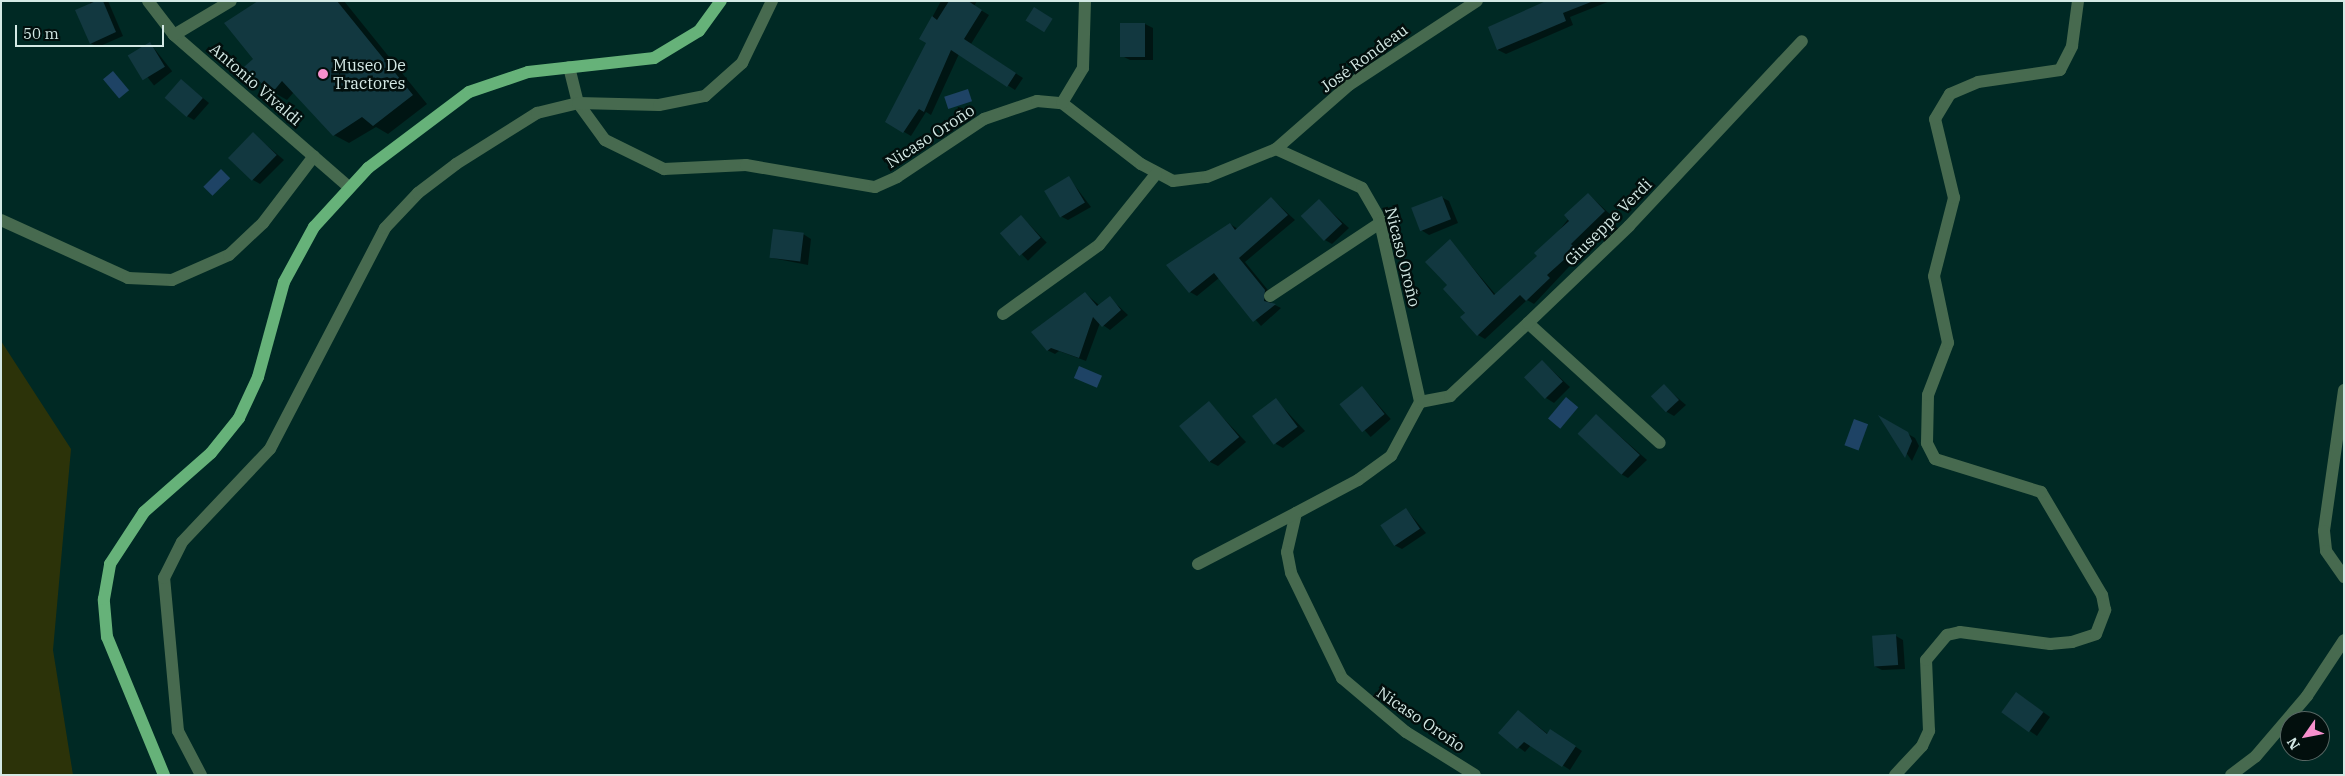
<!DOCTYPE html>
<meta charset="utf-8">
<style>
body{margin:0}
#map{position:relative;width:2345px;height:776px;overflow:hidden;background:#002924;font-family:"IBM Plex Serif",serif}
div>[style]{position:absolute}
.green>*{inset:0;background:#2c3309}
.water>*{inset:0;background:#1e4365;transform-origin:0 0}
.shadow>*{inset:0;background:#0007;transform-origin:0 0}
.building>*{inset:0;background:#123840;transform-origin:0 0}
.minor>*{height:12px;margin:-6px;padding:0 6px;transform-origin:6px;border-radius:6px;background:#476a4f}
.primary>*{height:12px;margin:-6px;padding:0 6px;transform-origin:6px;border-radius:6px;background:#66b279}
.dots>*{width:14px;height:14px;translate:-50% -50%;box-sizing:border-box;border:2px solid #020f0d;border-radius:50%}
span{translate:-50% -50%;white-space:nowrap;text-align:center;line-height:1.15;-webkit-text-stroke:5px #020f0d;paint-order:stroke}
.street-label{font-size:16px;color:#d4e9e5}
.poi-label{font-size:16px;color:#d4e9e5}
.left{translate:0 -50%;text-align:left}
.frame{position:absolute;inset:0;border:2px solid #d4e9e5;pointer-events:none}
.north{position:absolute;left:2280px;top:711px;width:50px;height:50px;box-sizing:border-box;background:#020f0d;border:1px solid #566663;border-radius:50%;rotate:237deg;font-size:14px;font-weight:700;line-height:20px;text-align:center;color:#d4e9e5}
.north::after{content:'';display:block;margin:auto;width:18px;height:22px;background:#f790cd;clip-path:polygon(50% 0,100% 100%,50% 72%,0 100%)}
.scale{position:absolute;left:15px;top:25px;width:149px;height:22px;box-sizing:border-box;border:2px solid #d4e9e5;border-top:0;padding-left:6px;font-size:15px;line-height:18px;white-space:nowrap;color:#d4e9e5;-webkit-text-stroke:4px #020f0d;paint-order:stroke}
</style>
<div id="map">
<div class="green">
<div style="clip-path:polygon(1px 341px,71px 449px,53px 650px,73px 775px,1px 775px)"></div>
</div>
<div class="water">
<div style="left:113px;top:71px;width:25px;height:13px;rotate:50deg"></div>
<div style="left:968px;top:89px;width:13px;height:25px;rotate:72deg"></div>
<div style="left:221px;top:169px;width:13px;height:25px;rotate:45deg"></div>
<div style="left:1079px;top:366px;width:25px;height:13px;rotate:23deg"></div>
<div style="left:1566px;top:397px;width:16px;height:28px;rotate:40deg"></div>
<div style="left:1854px;top:419px;width:15px;height:28px;rotate:20deg"></div>
</div>
<div class="shadow">
<div style="clip-path:polygon(90px 1px,108px 1px,123px 36px,98px 47px,90px 43px)"></div>
<div style="clip-path:polygon(260px 1px,344px 1px,427px 104px,388px 134px,376px 127px,349px 143px,334px 135px,294px 92px,287px 100px,273px 92px,255px 59px)"></div>
<div style="clip-path:polygon(941px 1px,977px 1px,974px 6px,989px 15px,971px 44px,1023px 78px,1015px 90px,959px 54px,931px 115px,926px 112px,911px 136px,887px 122px,928px 42px,921px 38px)"></div>
<div style="clip-path:polygon(1551px 1px,1610px 1px,1570px 17px,1573px 25px,1506px 54px,1498px 50px,1489px 27px)"></div>
<div style="clip-path:polygon(1145px 24px,1153px 28px,1153px 60px,1130px 60px,1122px 56px,1122px 25px)"></div>
<div style="left:150px;top:43px;width:36px;height:23px;rotate:52deg"></div>
<div style="clip-path:polygon(181px 80px,209px 103px,194px 120px,187px 116px)"></div>
<div style="clip-path:polygon(253px 134px,284px 160px,260px 184px,253px 180px)"></div>
<div style="clip-path:polygon(1069px 178px,1091px 207px,1068px 220px,1060px 216px)"></div>
<div style="clip-path:polygon(1588px 194px,1612px 216px,1578px 248px,1582px 253px,1534px 304px,1527px 300px,1485px 339px,1478px 335px,1448px 285px,1450px 241px,1496px 295px,1539px 256px)"></div>
<div style="clip-path:polygon(1441px 197px,1449px 201px,1458px 223px,1429px 235px,1421px 230px)"></div>
<div style="clip-path:polygon(1271px 198px,1295px 220px,1245px 262px,1272px 295px,1271px 303px,1281px 308px,1261px 326px,1219px 278px,1197px 296px,1190px 292px,1230px 224px,1238px 229px)"></div>
<div style="clip-path:polygon(1319px 201px,1349px 228px,1332px 244px,1325px 240px)"></div>
<div style="left:1021px;top:216px;width:37px;height:26px;rotate:46deg"></div>
<div style="clip-path:polygon(803px 234px,811px 239px,808px 265px,772px 258px)"></div>
<div style="clip-path:polygon(1085px 293px,1099px 305px,1110px 298px,1128px 315px,1110px 330px,1100px 323px,1086px 361px,1059px 351px,1055px 354px,1047px 350px)"></div>
<div style="clip-path:polygon(1542px 361px,1570px 387px,1554px 403px,1546px 398px)"></div>
<div style="clip-path:polygon(1664px 386px,1686px 405px,1674px 416px,1667px 412px)"></div>
<div style="left:1362px;top:387px;width:43px;height:27px;rotate:48deg"></div>
<div style="clip-path:polygon(1276px 400px,1305px 431px,1283px 448px,1276px 444px)"></div>
<div style="clip-path:polygon(1209px 403px,1246px 442px,1218px 466px,1210px 462px)"></div>
<div style="clip-path:polygon(1596px 415px,1647px 460px,1628px 478px,1621px 474px)"></div>
<div style="clip-path:polygon(1882px 419px,1915px 438px,1919px 446px,1912px 461px)"></div>
<div style="clip-path:polygon(1406px 509px,1426px 533px,1402px 549px,1394px 545px)"></div>
<div style="clip-path:polygon(1896px 636px,1903px 640px,1905px 669px,1882px 670px,1874px 666px)"></div>
<div style="clip-path:polygon(2024px 698px,2050px 717px,2037px 736px,2004px 713px)"></div>
<div style="clip-path:polygon(1518px 711px,1548px 734px,1558px 735px,1582px 751px,1570px 770px,1531px 745px,1525px 752px,1500px 733px)"></div>
</div>
<div class="building">
<div style="clip-path:polygon(96px 1px,103px 1px,116px 32px,90px 44px,75px 10px)"></div>
<div style="clip-path:polygon(258px 1px,337px 1px,413px 95px,373px 126px,362px 117px,333px 136px,282px 81px,272px 93px,244px 67px,253px 59px,224px 23px)"></div>
<div style="clip-path:polygon(949px 1px,968px 1px,982px 10px,964px 39px,1016px 73px,1007px 87px,951px 50px,924px 112px,919px 109px,903px 133px,885px 122px,926px 43px,919px 39px,932px 16px,937px 20px)"></div>
<div style="clip-path:polygon(1546px 1px,1591px 2px,1563px 13px,1566px 21px,1497px 50px,1488px 27px)"></div>
<div style="left:1034px;top:7px;width:22px;height:16px;rotate:32deg"></div>
<div style="left:1120px;top:23px;width:25px;height:34px"></div>
<div style="left:150px;top:42px;width:29px;height:26px;rotate:59deg"></div>
<div style="left:181px;top:79px;width:29px;height:25px;rotate:41deg"></div>
<div style="left:253px;top:132px;width:33px;height:36px;rotate:44deg"></div>
<div style="left:1069px;top:176px;width:31px;height:29px;rotate:59deg"></div>
<div style="clip-path:polygon(1588px 193px,1605px 211px,1571px 244px,1576px 249px,1547px 275px,1550px 278px,1526px 301px,1520px 295px,1477px 336px,1460px 317px,1465px 313px,1443px 289px,1447px 285px,1425px 262px,1450px 239px,1494px 295px,1537px 256px,1534px 253px,1569px 221px,1564px 215px)"></div>
<div style="left:1442px;top:196px;width:25px;height:33px;rotate:69deg"></div>
<div style="clip-path:polygon(1271px 197px,1288px 215px,1239px 258px,1265px 290px,1264px 301px,1276px 304px,1253px 322px,1214px 273px,1189px 293px,1166px 265px,1230px 223px,1235px 230px)"></div>
<div style="left:1319px;top:199px;width:34px;height:25px;rotate:47deg"></div>
<div style="left:1021px;top:215px;width:30px;height:28px;rotate:49deg"></div>
<div style="left:773px;top:229px;width:31px;height:29px;rotate:7deg"></div>
<div style="clip-path:polygon(1085px 292px,1097px 306px,1110px 296px,1121px 310px,1102px 327px,1093px 317px,1079px 358px,1051px 348px,1047px 351px,1031px 332px)"></div>
<div style="left:1542px;top:360px;width:30px;height:25px;rotate:46deg"></div>
<div style="left:1664px;top:384px;width:22px;height:18px;rotate:47deg"></div>
<div style="left:1362px;top:386px;width:36px;height:29px;rotate:51deg"></div>
<div style="left:1276px;top:398px;width:36px;height:30px;rotate:53deg"></div>
<div style="left:1209px;top:401px;width:47px;height:39px;rotate:50deg"></div>
<div style="left:1596px;top:414px;width:60px;height:27px;rotate:43deg"></div>
<div style="clip-path:polygon(1878px 415px,1908px 432px,1912px 441px,1905px 458px)"></div>
<div style="left:1406px;top:508px;width:25px;height:31px;rotate:56deg"></div>
<div style="left:1896px;top:634px;width:31px;height:24px;rotate:86deg"></div>
<div style="left:2016px;top:692px;width:34px;height:25px;rotate:36deg"></div>
<div style="clip-path:polygon(1518px 710px,1547px 734px,1550px 729px,1576px 746px,1562px 767px,1524px 742px,1517px 749px,1498px 733px)"></div>
</div>
<div class="minor">
<div style="left:148px;top:1px;width:43px;rotate:52.6deg"></div>
<div style="left:174px;top:35px;width:232px;rotate:41deg"></div>
<div style="left:174px;top:35px;width:66px;rotate:-30.8deg"></div>
<div style="left:569px;top:67px;width:37px;rotate:76deg"></div>
<div style="left:578px;top:103px;width:46px;rotate:53.9deg"></div>
<div style="left:605px;top:140px;width:66px;rotate:26.2deg"></div>
<div style="left:664px;top:169px;width:82px;rotate:-2.8deg"></div>
<div style="left:746px;top:165px;width:131px;rotate:9.7deg"></div>
<div style="left:875px;top:187px;width:24px;rotate:-24deg"></div>
<div style="left:897px;top:177px;width:105px;rotate:-33.7deg"></div>
<div style="left:984px;top:119px;width:56px;rotate:-18.8deg"></div>
<div style="left:1037px;top:101px;width:25px;rotate:5deg"></div>
<div style="left:1062px;top:103px;width:100px;rotate:37.7deg"></div>
<div style="left:1141px;top:164px;width:36px;rotate:28deg"></div>
<div style="left:1173px;top:181px;width:34px;rotate:-7deg"></div>
<div style="left:1207px;top:177px;width:74px;rotate:-22.1deg"></div>
<div style="left:1276px;top:149px;width:94px;rotate:24.4deg"></div>
<div style="left:1362px;top:188px;width:34px;rotate:60deg"></div>
<div style="left:1379px;top:218px;width:189px;rotate:77.4deg"></div>
<div style="left:1420px;top:402px;width:61px;rotate:118.2deg"></div>
<div style="left:1391px;top:456px;width:41px;rotate:144deg"></div>
<div style="left:1358px;top:480px;width:70px;rotate:152deg"></div>
<div style="left:1296px;top:513px;width:40px;rotate:103deg"></div>
<div style="left:1287px;top:552px;width:21px;rotate:79deg"></div>
<div style="left:1291px;top:573px;width:117px;rotate:64.1deg"></div>
<div style="left:1342px;top:678px;width:84px;rotate:40.2deg"></div>
<div style="left:1406px;top:732px;width:81px;rotate:31.9deg"></div>
<div style="left:1062px;top:103px;width:41px;rotate:-59deg"></div>
<div style="left:1083px;top:68px;width:67px;rotate:-88.3deg"></div>
<div style="left:1276px;top:149px;width:97px;rotate:-41.2deg"></div>
<div style="left:1349px;top:85px;width:153px;rotate:-33.3deg"></div>
<div style="left:1px;top:220px;width:140px;rotate:24.5deg"></div>
<div style="left:128px;top:278px;width:44px;rotate:2.6deg"></div>
<div style="left:172px;top:280px;width:62px;rotate:-23.7deg"></div>
<div style="left:229px;top:255px;width:47px;rotate:-43.3deg"></div>
<div style="left:263px;top:223px;width:84px;rotate:-52.7deg"></div>
<div style="left:1270px;top:296px;width:132px;rotate:-33.6deg"></div>
<div style="left:1003px;top:314px;width:118px;rotate:-35.7deg"></div>
<div style="left:1099px;top:245px;width:91px;rotate:-51.2deg"></div>
<div style="left:1528px;top:323px;width:178px;rotate:42.3deg"></div>
<div style="left:2344px;top:390px;width:142px;rotate:98.1deg"></div>
<div style="left:2324px;top:531px;width:20px;rotate:84deg"></div>
<div style="left:2326px;top:551px;width:32px;rotate:55deg"></div>
<div style="left:1420px;top:402px;width:31px;rotate:-11deg"></div>
<div style="left:1450px;top:396px;width:107px;rotate:-43.1deg"></div>
<div style="left:1528px;top:323px;width:140px;rotate:-43.8deg"></div>
<div style="left:1629px;top:226px;width:253px;rotate:-46.9deg"></div>
<div style="left:1198px;top:564px;width:110px;rotate:-27.5deg"></div>
<div style="left:201px;top:775px;width:50px;rotate:-117.6deg"></div>
<div style="left:178px;top:731px;width:154px;rotate:-95.2deg"></div>
<div style="left:164px;top:578px;width:40px;rotate:-63.4deg"></div>
<div style="left:182px;top:542px;width:128px;rotate:-46.6deg"></div>
<div style="left:270px;top:449px;width:249px;rotate:-62.5deg"></div>
<div style="left:385px;top:228px;width:48px;rotate:-46.7deg"></div>
<div style="left:418px;top:193px;width:48px;rotate:-37.3deg"></div>
<div style="left:456px;top:164px;width:96px;rotate:-32.2deg"></div>
<div style="left:537px;top:113px;width:42px;rotate:-13.7deg"></div>
<div style="left:578px;top:103px;width:81px;rotate:1.4deg"></div>
<div style="left:659px;top:105px;width:47px;rotate:-11.1deg"></div>
<div style="left:705px;top:96px;width:50px;rotate:-41.7deg"></div>
<div style="left:742px;top:63px;width:69px;rotate:-64.2deg"></div>
<div style="left:1895px;top:775px;width:40px;rotate:-47deg"></div>
<div style="left:1922px;top:746px;width:17px;rotate:-65deg"></div>
<div style="left:1929px;top:731px;width:71px;rotate:-92.4deg"></div>
<div style="left:1926px;top:660px;width:33px;rotate:-50deg"></div>
<div style="left:1947px;top:635px;width:13px;rotate:-13deg"></div>
<div style="left:1960px;top:632px;width:91px;rotate:7.6deg"></div>
<div style="left:2050px;top:644px;width:22px;rotate:-5deg"></div>
<div style="left:2072px;top:642px;width:25px;rotate:-18deg"></div>
<div style="left:2096px;top:634px;width:26px;rotate:-69deg"></div>
<div style="left:2105px;top:610px;width:15px;rotate:-101deg"></div>
<div style="left:2102px;top:595px;width:120px;rotate:-120.6deg"></div>
<div style="left:2041px;top:492px;width:111px;rotate:-162.7deg"></div>
<div style="left:1935px;top:459px;width:18px;rotate:-117deg"></div>
<div style="left:1927px;top:443px;width:48px;rotate:-88.8deg"></div>
<div style="left:1928px;top:395px;width:56px;rotate:-69deg"></div>
<div style="left:1948px;top:343px;width:68px;rotate:-101.8deg"></div>
<div style="left:1934px;top:276px;width:81px;rotate:-75.6deg"></div>
<div style="left:1954px;top:198px;width:81px;rotate:-103.5deg"></div>
<div style="left:1935px;top:119px;width:29px;rotate:-59deg"></div>
<div style="left:1950px;top:94px;width:30px;rotate:-23deg"></div>
<div style="left:1978px;top:82px;width:83px;rotate:-8.3deg"></div>
<div style="left:2060px;top:70px;width:27px;rotate:-63deg"></div>
<div style="left:2072px;top:46px;width:45px;rotate:-82.4deg"></div>
<div style="left:2231px;top:775px;width:31px;rotate:-37deg"></div>
<div style="left:2256px;top:756px;width:79px;rotate:-49.6deg"></div>
<div style="left:2307px;top:696px;width:67px;rotate:-56.5deg"></div>
</div>
<div class="primary">
<div style="left:164px;top:775px;width:149px;rotate:-112.4deg"></div>
<div style="left:107px;top:637px;width:38px;rotate:-95deg"></div>
<div style="left:104px;top:599px;width:36px;rotate:-80deg"></div>
<div style="left:110px;top:564px;width:62px;rotate:-56.8deg"></div>
<div style="left:144px;top:512px;width:89px;rotate:-41.4deg"></div>
<div style="left:211px;top:453px;width:45px;rotate:-51.3deg"></div>
<div style="left:239px;top:418px;width:45px;rotate:-65.1deg"></div>
<div style="left:258px;top:377px;width:98px;rotate:-74.7deg"></div>
<div style="left:284px;top:282px;width:63px;rotate:-61.4deg"></div>
<div style="left:314px;top:227px;width:80px;rotate:-47.5deg"></div>
<div style="left:368px;top:168px;width:126px;rotate:-37deg"></div>
<div style="left:469px;top:92px;width:62px;rotate:-18.7deg"></div>
<div style="left:528px;top:72px;width:127px;rotate:-6.3deg"></div>
<div style="left:654px;top:58px;width:52px;rotate:-31deg"></div>
<div style="left:699px;top:31px;width:37px;rotate:-54deg"></div>
</div>
<div class="dots">
<div style="left:323px;top:74px;background:#f790cd"></div>
</div>
<div class="street-label">
<span style="left:1364px;top:58px;rotate:-36deg">José Rondeau</span>
<span style="left:256px;top:84px;rotate:41deg">Antonio Vivaldi</span>
<span style="left:930px;top:136px;rotate:-33deg">Nicaso Oroño</span>
<span style="left:1608px;top:222px;rotate:-45deg">Giuseppe Verdi</span>
<span style="left:1403px;top:257px;rotate:76deg">Nicaso Oroño</span>
<span style="left:1421px;top:719px;rotate:34deg">Nicaso Oroño</span>
</div>
<div class="poi-label">
<span class="left" style="left:333px;top:74px">Museo De<br>Tractores</span>
</div>
<div class="frame"></div>
<div class="north">N</div>
<div class="scale">50 m</div>
</div>
